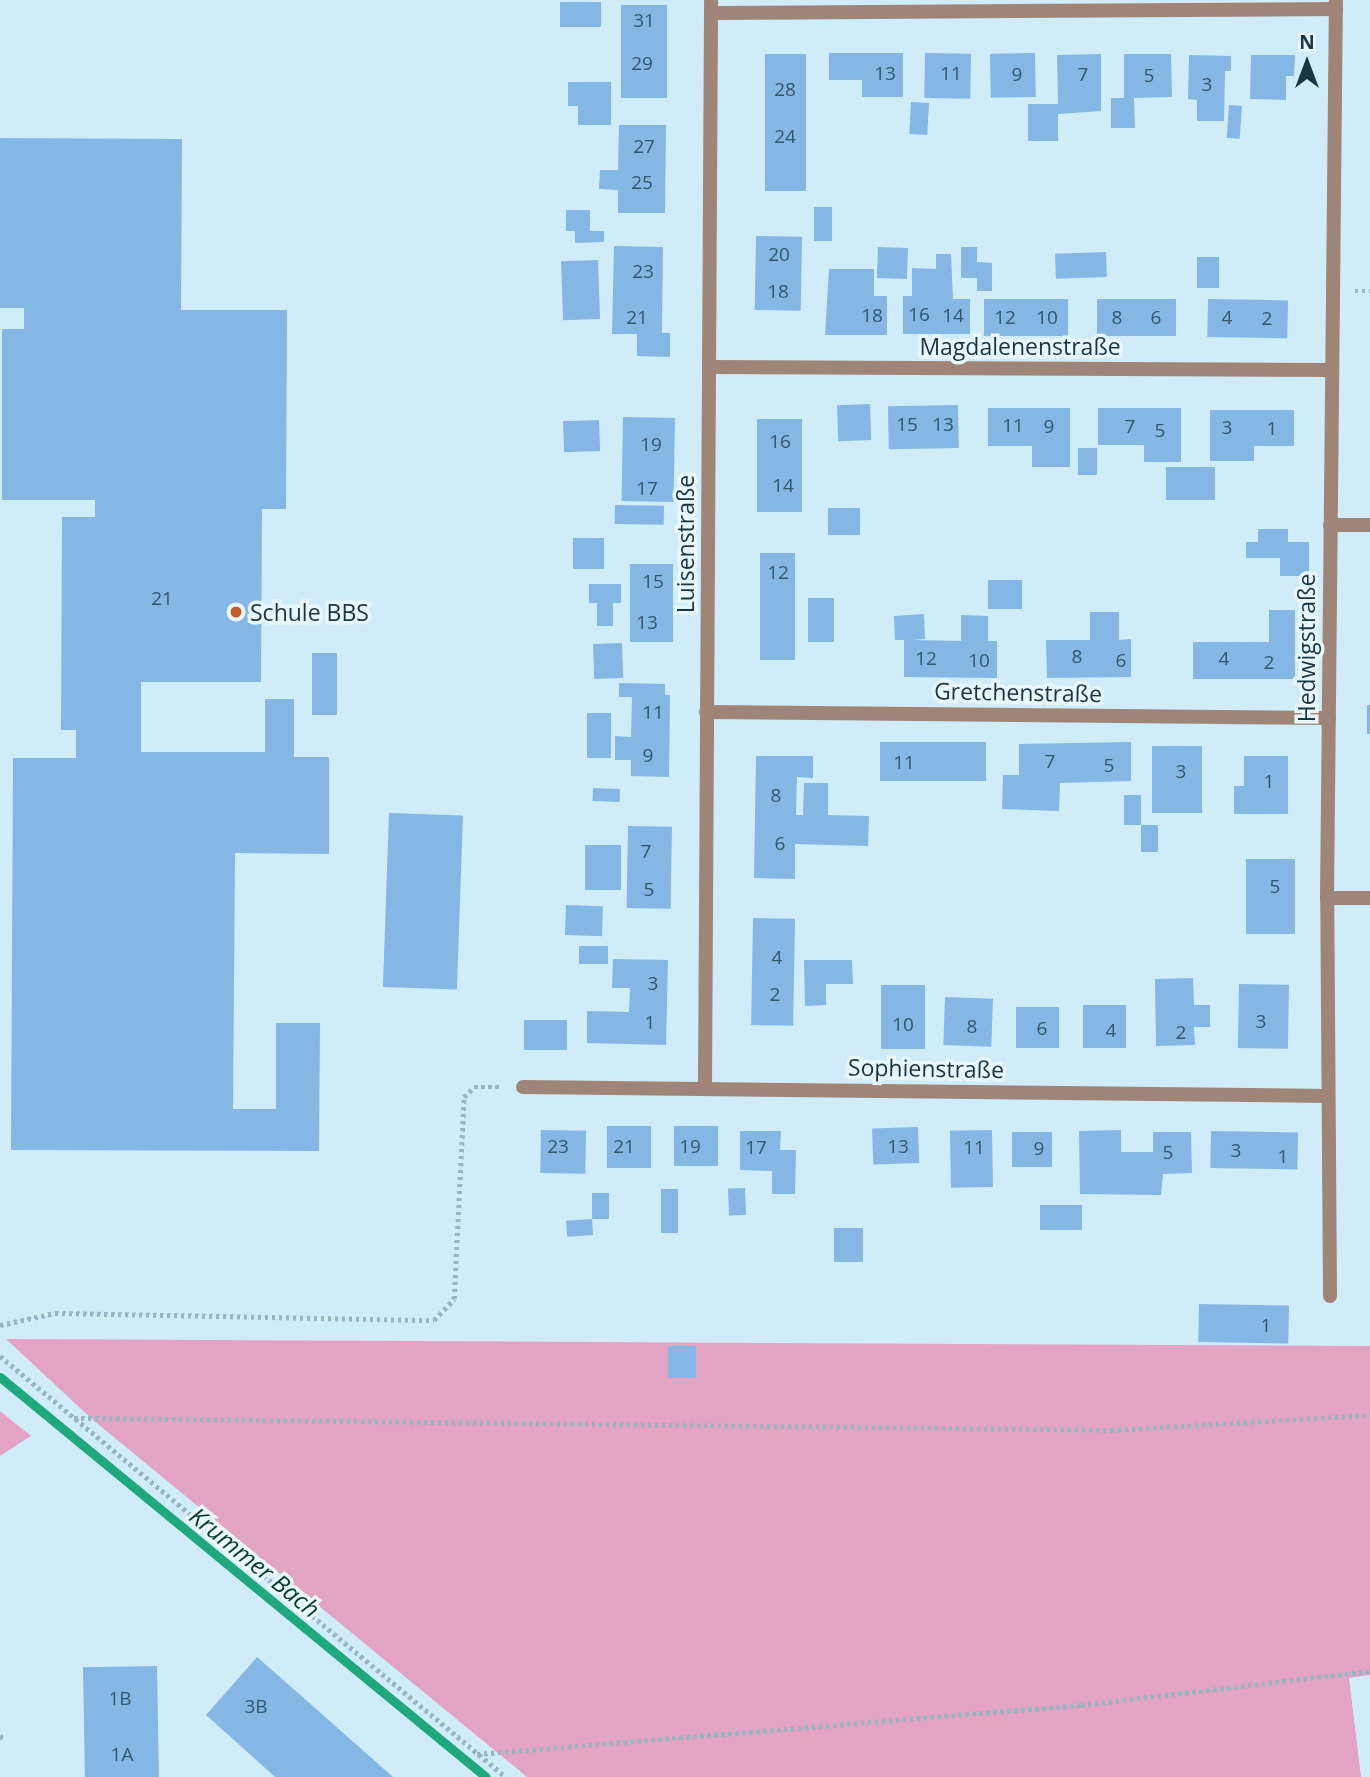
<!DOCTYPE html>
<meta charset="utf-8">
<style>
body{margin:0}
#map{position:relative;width:1370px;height:1777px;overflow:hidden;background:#d1ecf9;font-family:"Open Sans",sans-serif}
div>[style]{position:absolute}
.green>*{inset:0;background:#e2a3c4}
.stream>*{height:9px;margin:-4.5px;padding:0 4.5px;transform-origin:4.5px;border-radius:4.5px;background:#1fa77e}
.building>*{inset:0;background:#85b7e4;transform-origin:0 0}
.path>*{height:4.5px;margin-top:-2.25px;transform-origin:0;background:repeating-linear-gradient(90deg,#99b5c2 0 3.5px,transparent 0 7px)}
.street>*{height:14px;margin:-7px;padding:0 7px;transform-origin:7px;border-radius:7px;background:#9f8478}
.dots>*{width:19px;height:19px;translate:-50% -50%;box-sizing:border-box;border:4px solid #e9f7fd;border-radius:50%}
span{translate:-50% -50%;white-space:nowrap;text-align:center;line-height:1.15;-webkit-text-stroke:7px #e9f7fd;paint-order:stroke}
.number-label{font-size:19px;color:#33566b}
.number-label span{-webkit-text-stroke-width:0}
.street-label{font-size:23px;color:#183643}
.poi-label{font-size:23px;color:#183643}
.left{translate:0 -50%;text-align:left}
.water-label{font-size:24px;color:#033b2a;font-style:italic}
.north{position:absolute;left:1272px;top:28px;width:70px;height:70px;-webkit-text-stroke:5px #e9f7fd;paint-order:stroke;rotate:0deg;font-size:19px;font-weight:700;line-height:28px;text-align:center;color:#183643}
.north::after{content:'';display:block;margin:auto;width:24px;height:32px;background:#183643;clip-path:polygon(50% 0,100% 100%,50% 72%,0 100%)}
</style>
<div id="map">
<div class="green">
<div style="clip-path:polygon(6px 1339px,1370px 1346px,1370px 1675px,1349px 1678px,1361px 1777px,527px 1777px,93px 1420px)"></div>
<div style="clip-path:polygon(0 1411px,31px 1436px,0 1456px)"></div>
</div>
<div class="stream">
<div style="left:0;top:1377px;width:629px;rotate:39.46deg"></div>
</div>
<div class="building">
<div style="left:560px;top:2px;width:41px;height:25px"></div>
<div style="left:621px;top:5px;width:46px;height:93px"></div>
<div style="clip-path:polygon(829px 53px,903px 53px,903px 97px,862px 97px,862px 80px,829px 80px)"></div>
<div style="left:925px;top:53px;width:46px;height:45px;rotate:1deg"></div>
<div style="left:1035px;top:53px;width:44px;height:45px;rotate:89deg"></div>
<div style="left:765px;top:54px;width:41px;height:137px"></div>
<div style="clip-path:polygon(1101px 54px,1101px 111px,1058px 114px,1058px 141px,1028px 141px,1028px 104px,1058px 104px,1057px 55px)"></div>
<div style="clip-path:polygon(1124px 54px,1171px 54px,1172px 97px,1134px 98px,1135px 128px,1111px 128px,1111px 98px,1124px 98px)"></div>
<div style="clip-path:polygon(1189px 55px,1231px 56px,1231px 71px,1225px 71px,1224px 121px,1197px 121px,1197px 100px,1188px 99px)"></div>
<div style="clip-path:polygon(1251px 55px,1295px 55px,1294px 76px,1286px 76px,1286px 100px,1250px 99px)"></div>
<div style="clip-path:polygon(568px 82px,611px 82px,611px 125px,578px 125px,578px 106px,568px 106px)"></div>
<div style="left:911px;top:102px;width:18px;height:32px;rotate:3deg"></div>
<div style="left:1229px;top:105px;width:13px;height:33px;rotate:4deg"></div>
<div style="clip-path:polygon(619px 125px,666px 125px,665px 213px,618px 213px,618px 190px,599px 189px,600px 170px,618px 170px)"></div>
<div style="clip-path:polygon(0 138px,182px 139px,181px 310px,287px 310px,286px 509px,262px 509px,261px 682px,141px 682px,141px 752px,265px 752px,265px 699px,294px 699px,294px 757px,329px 757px,329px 854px,235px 853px,233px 1109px,276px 1109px,276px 1023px,320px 1023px,319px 1151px,11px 1150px,13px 758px,76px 758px,76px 730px,61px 730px,62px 517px,95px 517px,95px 500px,2px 500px,2px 329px,24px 329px,24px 308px,0 308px)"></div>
<div style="left:814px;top:207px;width:18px;height:34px"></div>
<div style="clip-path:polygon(566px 210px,590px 210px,590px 231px,604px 231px,604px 242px,575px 243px,575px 231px,566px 231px)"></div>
<div style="left:756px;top:236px;width:46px;height:74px;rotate:1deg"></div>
<div style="clip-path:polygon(614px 246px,663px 247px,662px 333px,670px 333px,670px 357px,637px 356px,637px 334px,612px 334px)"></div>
<div style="left:878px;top:247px;width:30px;height:31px;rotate:2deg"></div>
<div style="clip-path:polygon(961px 247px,977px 247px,977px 262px,992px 263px,992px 291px,977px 291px,977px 278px,961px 278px)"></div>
<div style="left:1106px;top:252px;width:25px;height:51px;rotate:88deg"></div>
<div style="clip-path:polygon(936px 254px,951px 254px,953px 299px,970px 299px,970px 334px,903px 334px,903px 296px,912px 296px,912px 268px,936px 269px)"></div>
<div style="left:1197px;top:257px;width:22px;height:31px"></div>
<div style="left:598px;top:260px;width:59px;height:37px;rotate:88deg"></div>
<div style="clip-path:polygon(829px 269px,874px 269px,874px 296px,887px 296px,887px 335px,825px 335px)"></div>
<div style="left:984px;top:299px;width:84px;height:37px"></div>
<div style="left:1097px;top:299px;width:79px;height:37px"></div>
<div style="left:1208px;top:299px;width:80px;height:38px;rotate:1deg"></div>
<div style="left:870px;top:404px;width:36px;height:33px;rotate:88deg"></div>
<div style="left:958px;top:405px;width:43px;height:70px;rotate:89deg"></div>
<div style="clip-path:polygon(988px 408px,1070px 408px,1070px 467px,1032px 467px,1032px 446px,988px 446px)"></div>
<div style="clip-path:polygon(1098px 408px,1181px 408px,1181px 462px,1144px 462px,1144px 445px,1098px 445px)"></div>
<div style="clip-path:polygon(1210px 410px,1294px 410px,1294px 446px,1254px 446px,1254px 461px,1210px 461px)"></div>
<div style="left:623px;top:417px;width:52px;height:84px;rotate:1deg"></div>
<div style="left:757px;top:419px;width:45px;height:93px"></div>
<div style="left:599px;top:420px;width:31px;height:36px;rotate:88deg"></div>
<div style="left:1078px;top:448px;width:19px;height:27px"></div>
<div style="left:1215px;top:467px;width:33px;height:49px;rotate:90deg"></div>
<div style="left:615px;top:505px;width:49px;height:19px;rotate:1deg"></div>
<div style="left:828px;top:508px;width:32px;height:27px"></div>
<div style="clip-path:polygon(1258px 529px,1288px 529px,1288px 542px,1309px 542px,1309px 576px,1280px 576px,1280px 558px,1246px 558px,1246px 542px,1258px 542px)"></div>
<div style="left:604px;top:538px;width:31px;height:31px;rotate:90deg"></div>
<div style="left:760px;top:553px;width:35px;height:107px"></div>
<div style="left:630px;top:564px;width:43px;height:78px"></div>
<div style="left:988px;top:580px;width:34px;height:29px"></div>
<div style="clip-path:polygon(589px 584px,621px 584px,621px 603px,613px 603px,613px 626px,597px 626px,597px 603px,589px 603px)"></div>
<div style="left:808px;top:598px;width:26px;height:44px"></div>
<div style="clip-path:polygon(1269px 610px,1295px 610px,1295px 679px,1193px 679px,1193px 642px,1269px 642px)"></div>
<div style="clip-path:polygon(1090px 612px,1119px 612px,1119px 640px,1131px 639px,1131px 677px,1047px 678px,1046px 640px,1090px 640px)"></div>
<div style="clip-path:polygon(924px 614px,925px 639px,913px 640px,961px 641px,961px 615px,988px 616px,988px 641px,997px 641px,997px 678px,904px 677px,904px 640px,895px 640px,894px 616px)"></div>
<div style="left:622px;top:643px;width:35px;height:29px;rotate:88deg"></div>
<div style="left:312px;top:653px;width:25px;height:62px"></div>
<div style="clip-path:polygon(619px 683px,665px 684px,665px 695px,670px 695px,669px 777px,631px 776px,631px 760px,615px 760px,615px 736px,631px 737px,632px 697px,619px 697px)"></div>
<div style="left:1367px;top:705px;width:3px;height:29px"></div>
<div style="left:587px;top:713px;width:24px;height:45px"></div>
<div style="left:986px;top:742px;width:39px;height:106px;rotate:90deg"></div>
<div style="clip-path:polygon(1131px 742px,1131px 781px,1060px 783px,1059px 811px,1002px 809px,1003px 775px,1019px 775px,1019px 744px)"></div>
<div style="left:1152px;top:746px;width:50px;height:67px"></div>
<div style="clip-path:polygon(756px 756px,813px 756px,813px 778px,797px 777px,796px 815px,803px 815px,804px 783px,828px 783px,828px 815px,869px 816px,868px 846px,795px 844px,795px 879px,754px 878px)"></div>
<div style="clip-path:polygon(1244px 756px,1288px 756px,1288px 814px,1234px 814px,1234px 786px,1244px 786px)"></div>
<div style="left:593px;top:788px;width:27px;height:13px;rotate:2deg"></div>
<div style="left:1124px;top:795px;width:17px;height:30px"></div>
<div style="left:389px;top:813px;width:74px;height:174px;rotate:2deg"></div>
<div style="left:1141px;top:825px;width:17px;height:27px"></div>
<div style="left:628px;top:826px;width:44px;height:82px;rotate:1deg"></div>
<div style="left:585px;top:845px;width:36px;height:45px"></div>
<div style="left:1246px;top:859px;width:49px;height:75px"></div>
<div style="left:566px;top:905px;width:37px;height:30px;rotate:2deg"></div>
<div style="left:753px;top:918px;width:42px;height:107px;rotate:1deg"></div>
<div style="left:579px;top:946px;width:29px;height:18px"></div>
<div style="clip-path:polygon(613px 959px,668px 960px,666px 1045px,587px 1043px,587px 1011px,629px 1012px,630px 988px,612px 988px)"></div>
<div style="clip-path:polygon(804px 960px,852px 960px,853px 984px,826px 984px,826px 1005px,805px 1006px)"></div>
<div style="clip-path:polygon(1193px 978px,1194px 1005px,1210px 1005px,1210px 1027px,1194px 1027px,1195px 1045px,1156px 1046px,1155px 979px)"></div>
<div style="left:1239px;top:984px;width:50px;height:64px;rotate:1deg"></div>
<div style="left:881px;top:985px;width:44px;height:64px"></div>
<div style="left:945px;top:997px;width:48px;height:48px;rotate:2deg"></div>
<div style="left:1083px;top:1005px;width:43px;height:43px"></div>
<div style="left:1016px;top:1007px;width:43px;height:41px"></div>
<div style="left:567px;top:1020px;width:30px;height:43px;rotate:90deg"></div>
<div style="left:607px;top:1126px;width:44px;height:42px"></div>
<div style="left:674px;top:1126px;width:44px;height:40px"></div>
<div style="left:918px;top:1127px;width:36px;height:46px;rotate:88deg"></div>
<div style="left:541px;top:1130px;width:45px;height:43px;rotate:1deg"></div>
<div style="left:992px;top:1130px;width:57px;height:42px;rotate:89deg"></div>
<div style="clip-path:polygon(1121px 1130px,1121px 1152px,1153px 1152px,1153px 1132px,1191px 1132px,1192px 1173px,1163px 1174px,1161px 1195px,1080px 1194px,1079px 1131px)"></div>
<div style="clip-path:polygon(740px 1131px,781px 1131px,780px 1150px,796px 1150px,795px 1194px,772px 1194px,772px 1171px,740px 1170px)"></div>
<div style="left:1211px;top:1131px;width:87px;height:37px;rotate:1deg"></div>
<div style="left:1012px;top:1132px;width:40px;height:35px"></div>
<div style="left:745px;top:1188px;width:27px;height:17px;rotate:88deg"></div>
<div style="left:661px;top:1189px;width:17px;height:44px"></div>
<div style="left:592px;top:1193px;width:17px;height:26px"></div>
<div style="left:1082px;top:1205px;width:25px;height:42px;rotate:90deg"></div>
<div style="left:592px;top:1219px;width:16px;height:26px;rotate:86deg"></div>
<div style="left:834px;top:1228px;width:29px;height:34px"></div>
<div style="left:1199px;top:1304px;width:90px;height:38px;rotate:1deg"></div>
<div style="left:668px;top:1346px;width:28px;height:32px"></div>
<div style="clip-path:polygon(257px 1657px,306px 1700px,393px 1777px,275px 1777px,254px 1758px,206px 1715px)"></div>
<div style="left:157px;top:1666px;width:111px;height:74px;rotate:89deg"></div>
</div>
<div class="path">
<div style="left:1355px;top:291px;width:15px"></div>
<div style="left:0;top:1325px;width:56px;rotate:-12.3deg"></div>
<div style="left:55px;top:1313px;width:379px;rotate:1.1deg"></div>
<div style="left:434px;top:1320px;width:29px;rotate:-46deg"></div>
<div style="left:454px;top:1299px;width:202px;rotate:-87.2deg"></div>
<div style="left:464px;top:1097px;width:14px;rotate:-45deg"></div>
<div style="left:474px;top:1087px;width:28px"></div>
<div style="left:0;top:1356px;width:658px;rotate:39.76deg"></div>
<div style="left:74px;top:1418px;width:1037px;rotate:0.66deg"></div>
<div style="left:1111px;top:1430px;width:259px;rotate:-3.3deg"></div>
<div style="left:0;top:1736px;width:6px;rotate:31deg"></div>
<div style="left:477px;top:1754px;width:606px;rotate:-4.64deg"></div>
<div style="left:1081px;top:1705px;width:291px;rotate:-6.7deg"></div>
</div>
<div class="street">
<div style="left:711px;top:13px;width:625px;rotate:-0.37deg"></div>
<div style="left:709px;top:367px;width:623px;rotate:0.28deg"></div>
<div style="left:1330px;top:525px;width:40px"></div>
<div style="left:706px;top:712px;width:623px;rotate:0.55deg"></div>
<div style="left:1327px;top:898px;width:43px"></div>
<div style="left:523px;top:1087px;width:805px;rotate:0.64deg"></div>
<div style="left:705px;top:1088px;width:1088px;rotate:-89.68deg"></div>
<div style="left:1330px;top:1296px;width:398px;rotate:-90.4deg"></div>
<div style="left:1327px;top:898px;width:898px;rotate:-89.43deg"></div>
</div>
<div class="dots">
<div style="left:236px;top:612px;background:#c15d26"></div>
</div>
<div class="number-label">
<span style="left:644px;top:21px">31</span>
<span style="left:642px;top:64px">29</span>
<span style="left:885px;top:74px">13</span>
<span style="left:951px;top:74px">11</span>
<span style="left:1017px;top:75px">9</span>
<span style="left:1083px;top:75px">7</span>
<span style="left:1149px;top:76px">5</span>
<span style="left:1207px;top:85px">3</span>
<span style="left:785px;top:90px">28</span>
<span style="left:785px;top:137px">24</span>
<span style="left:644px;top:147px">27</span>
<span style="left:642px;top:183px">25</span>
<span style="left:779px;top:255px">20</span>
<span style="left:643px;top:272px">23</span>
<span style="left:778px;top:292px">18</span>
<span style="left:919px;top:315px">16</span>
<span style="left:872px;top:316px">18</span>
<span style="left:953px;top:316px">14</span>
<span style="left:637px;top:318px">21</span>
<span style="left:1005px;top:318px">12</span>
<span style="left:1047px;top:318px">10</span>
<span style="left:1117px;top:318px">8</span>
<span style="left:1156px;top:318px">6</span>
<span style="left:1227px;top:318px">4</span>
<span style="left:1267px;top:319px">2</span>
<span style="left:907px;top:425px">15</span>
<span style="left:943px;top:425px">13</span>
<span style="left:1013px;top:426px">11</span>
<span style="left:1049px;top:427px">9</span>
<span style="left:1130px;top:427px">7</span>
<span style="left:1227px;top:428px">3</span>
<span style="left:1272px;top:429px">1</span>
<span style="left:1160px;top:431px">5</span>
<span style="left:780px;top:442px">16</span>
<span style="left:651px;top:445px">19</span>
<span style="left:783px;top:486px">14</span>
<span style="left:647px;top:489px">17</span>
<span style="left:778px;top:573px">12</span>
<span style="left:653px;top:582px">15</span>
<span style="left:162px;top:599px">21</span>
<span style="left:647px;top:623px">13</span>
<span style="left:1077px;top:657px">8</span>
<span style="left:926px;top:659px">12</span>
<span style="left:1224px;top:659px">4</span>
<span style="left:979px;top:661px">10</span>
<span style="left:1121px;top:661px">6</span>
<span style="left:1269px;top:663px">2</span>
<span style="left:653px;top:713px">11</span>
<span style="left:648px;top:756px">9</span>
<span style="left:1050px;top:762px">7</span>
<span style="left:904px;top:763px">11</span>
<span style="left:1109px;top:766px">5</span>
<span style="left:1181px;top:772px">3</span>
<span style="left:1269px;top:782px">1</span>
<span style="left:776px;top:796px">8</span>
<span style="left:780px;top:844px">6</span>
<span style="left:646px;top:852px">7</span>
<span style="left:1275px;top:887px">5</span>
<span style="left:649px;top:890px">5</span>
<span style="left:777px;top:958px">4</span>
<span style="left:653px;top:984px">3</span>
<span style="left:775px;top:995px">2</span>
<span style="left:1261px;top:1022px">3</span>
<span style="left:650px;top:1023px">1</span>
<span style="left:903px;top:1025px">10</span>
<span style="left:972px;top:1027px">8</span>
<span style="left:1042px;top:1029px">6</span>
<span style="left:1111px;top:1031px">4</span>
<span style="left:1181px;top:1033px">2</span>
<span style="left:558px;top:1147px">23</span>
<span style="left:624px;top:1147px">21</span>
<span style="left:690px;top:1147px">19</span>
<span style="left:898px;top:1147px">13</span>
<span style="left:756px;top:1148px">17</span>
<span style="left:974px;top:1148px">11</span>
<span style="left:1039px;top:1149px">9</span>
<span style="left:1236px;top:1151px">3</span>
<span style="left:1168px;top:1153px">5</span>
<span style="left:1283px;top:1157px">1</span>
<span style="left:1266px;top:1326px">1</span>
<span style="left:120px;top:1699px">1B</span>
<span style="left:256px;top:1707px">3B</span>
<span style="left:122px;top:1755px">1A</span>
</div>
<div class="street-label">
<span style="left:1020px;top:346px">Magdalenenstraße</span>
<span style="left:685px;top:544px;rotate:-90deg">Luisenstraße</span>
<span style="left:1306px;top:648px;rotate:-90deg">Hedwigstraße</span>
<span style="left:1018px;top:692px;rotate:1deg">Gretchenstraße</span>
<span style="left:926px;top:1068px;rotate:1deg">Sophienstraße</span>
</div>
<div class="poi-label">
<span class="left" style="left:250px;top:612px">Schule BBS</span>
</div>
<div class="water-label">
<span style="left:255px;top:1562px;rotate:39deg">Krummer Bach</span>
</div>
<div class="north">N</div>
</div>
